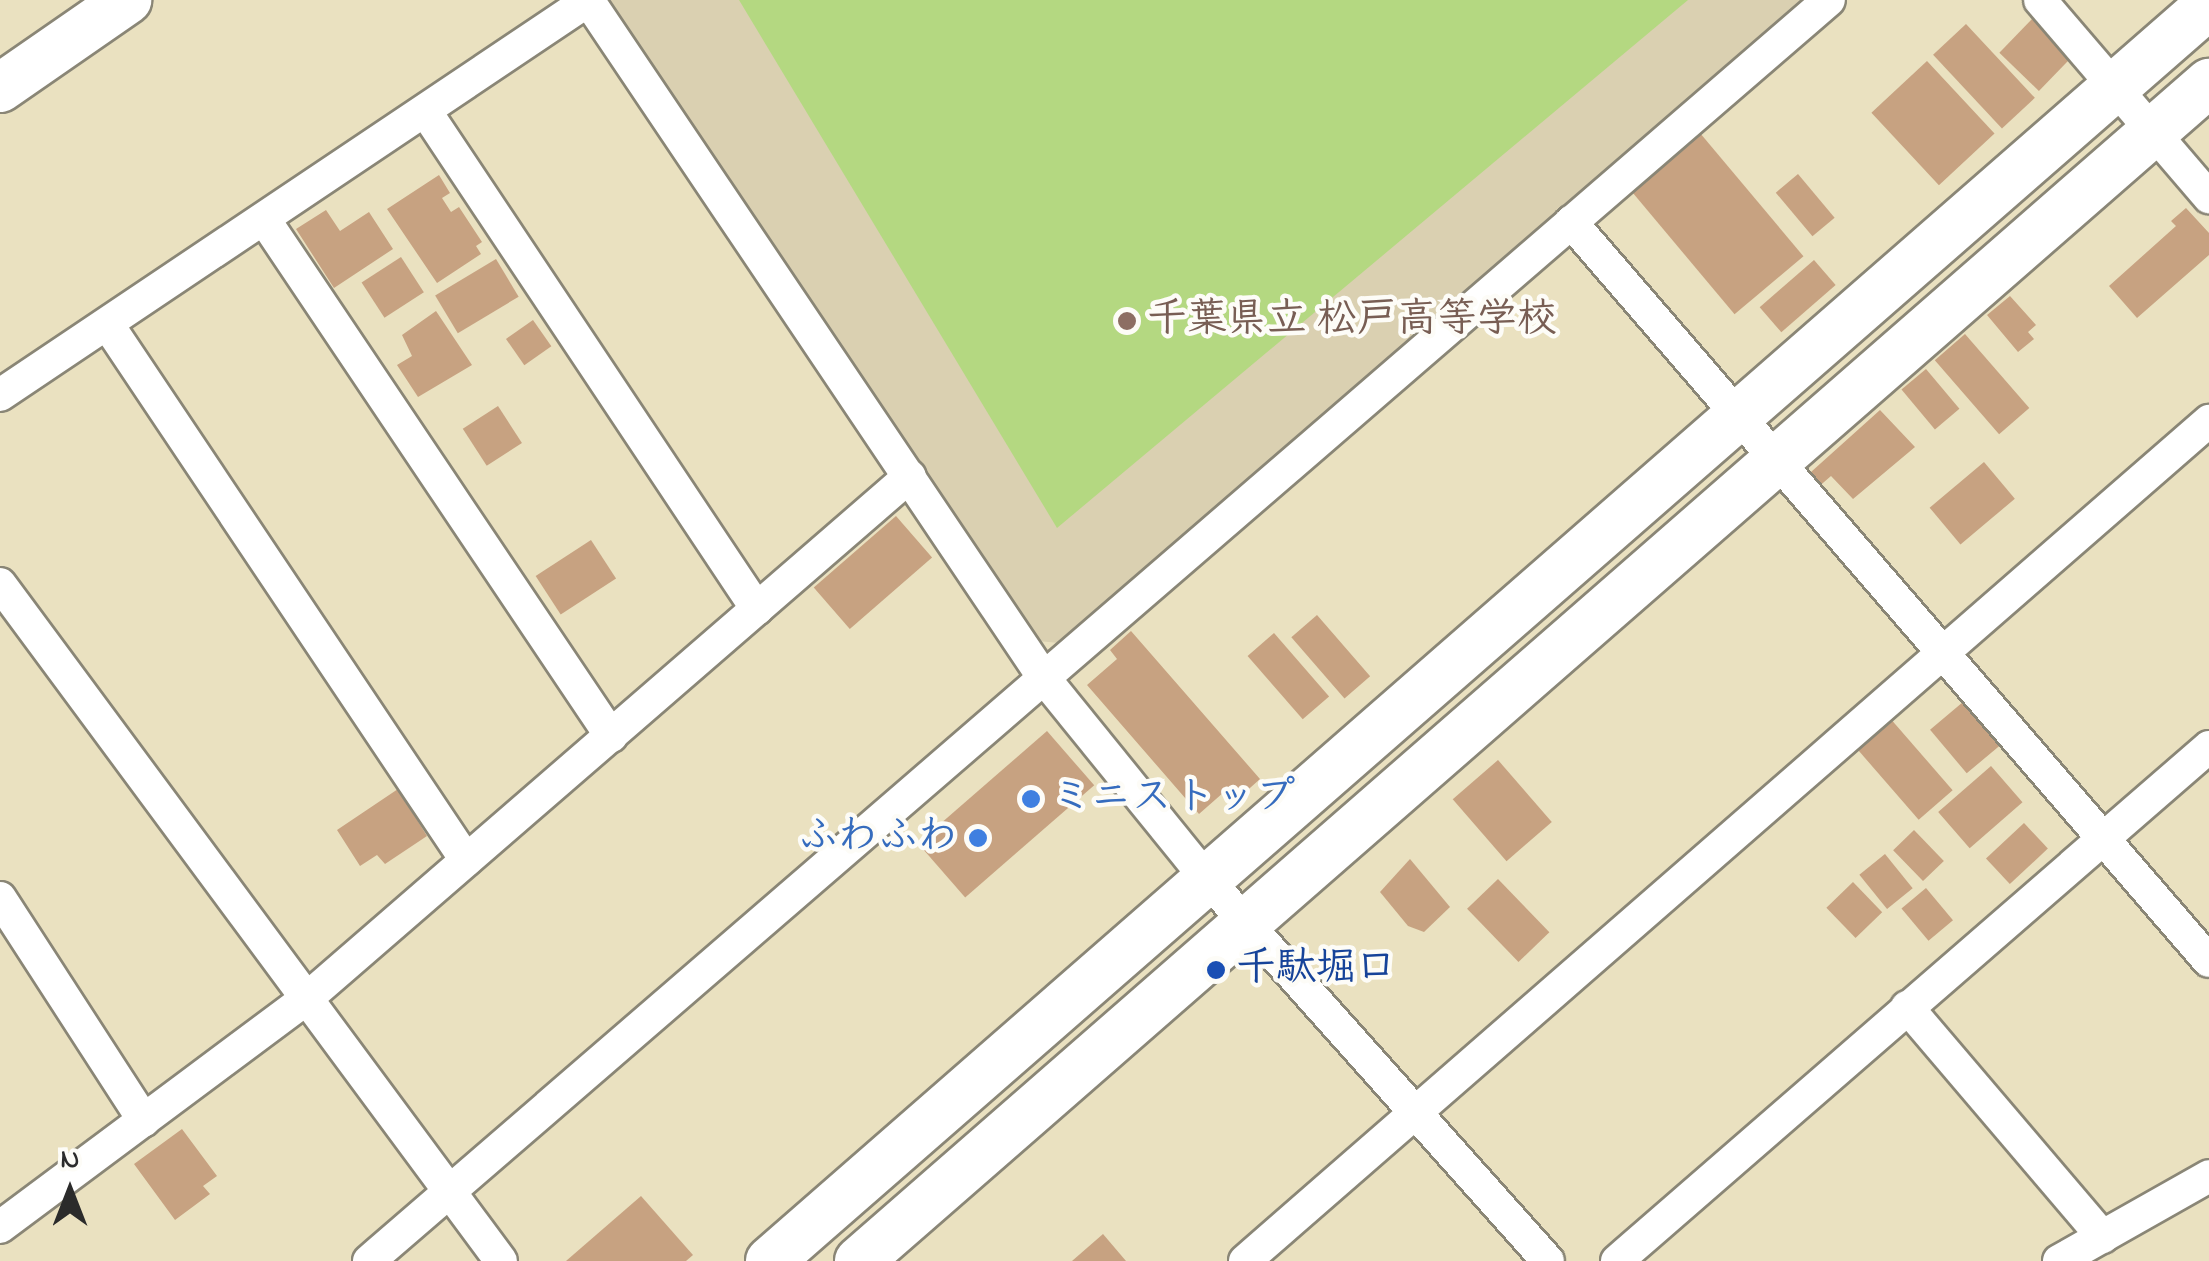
<!DOCTYPE html>
<meta charset="utf-8">
<style>
body{margin:0}
#map{position:relative;width:2209px;height:1261px;overflow:hidden;background:#eae1c0;font-family:"Indie Flower","Klee One",sans-serif}
div>[style]{position:absolute}
.built>*{inset:0;background:#dad0b1}
.green>*{inset:0;background:#b4d881}
.building>*{inset:0;background:#c7a281;transform-origin:0 0}
.roads{filter:drop-shadow(2px 0 #8a8676) drop-shadow(-2px 0 #8a8676) drop-shadow(0 2px #8a8676) drop-shadow(0 -2px #8a8676)}
.street>*{height:32px;margin:-16px;padding:0 16px;transform-origin:16px;border-radius:16px;background:#fff}
.secondary>*{height:48px;margin:-24px;padding:0 24px;transform-origin:24px;border-radius:24px;background:#fff}
.dots>*{width:28px;height:28px;translate:-50% -50%;box-sizing:border-box;border:5px solid #fdfcf7;border-radius:50%}
span{translate:-50% -50%;white-space:nowrap;text-align:center;line-height:1.15;-webkit-text-stroke:9px #fdfcf7;paint-order:stroke}
.education-label{font-size:40px;color:#785e54;font-weight:700}
.left{translate:0 -50%;text-align:left}
.shop-label{font-size:40px;color:#366cbe;font-weight:700}
.right{translate:-100% -50%;text-align:right}
.transit-label{font-size:40px;color:#164399;font-weight:700}
.north{position:absolute;left:20px;top:1141px;width:100px;height:100px;-webkit-text-stroke:8px #fdfcf7;paint-order:stroke;rotate:0deg;font-size:28px;font-weight:700;line-height:40px;text-align:center;color:#2b2b2b}
.north::after{content:'';display:block;margin:auto;width:35px;height:45px;background:#2b2b2b;clip-path:polygon(50% 0,100% 100%,50% 72%,0 100%)}
</style>
<div id="map">
<div class="built">
<div style="clip-path:polygon(607px 0,1800px 0,1059px 643px,1038px 641px)"></div>
</div>
<div class="green">
<div style="clip-path:polygon(739px 0,1688px 0,1057px 528px)"></div>
</div>
<div class="building">
<div style="left:2032px;top:19px;width:55px;height:47px;rotate:44deg"></div>
<div style="left:1966px;top:24px;width:101px;height:45px;rotate:47deg"></div>
<div style="left:1927px;top:61px;width:99px;height:76px;rotate:47deg"></div>
<div style="left:1700px;top:133px;width:161px;height:90px;rotate:50deg"></div>
<div style="left:1798px;top:174px;width:57px;height:29px;rotate:50deg"></div>
<div style="clip-path:polygon(439px 175px,450px 193px,442px 198px,451px 212px,459px 207px,482px 242px,476px 246px,481px 254px,437px 283px,387px 209px)"></div>
<div style="clip-path:polygon(2186px 208px,2209px 233px,2209px 255px,2137px 318px,2109px 286px,2176px 226px,2171px 221px)"></div>
<div style="clip-path:polygon(326px 210px,340px 231px,369px 212px,393px 249px,334px 288px,296px 229px)"></div>
<div style="left:401px;top:257px;width:42px;height:47px;rotate:57deg"></div>
<div style="left:496px;top:259px;width:44px;height:71px;rotate:59deg"></div>
<div style="left:1814px;top:260px;width:33px;height:72px;rotate:49deg"></div>
<div style="clip-path:polygon(2010px 296px,2036px 325px,2028px 332px,2034px 339px,2018px 352px,1987px 315px)"></div>
<div style="clip-path:polygon(436px 311px,472px 365px,418px 397px,397px 365px,412px 356px,402px 335px)"></div>
<div style="left:533px;top:320px;width:32px;height:33px;rotate:55deg"></div>
<div style="left:1965px;top:334px;width:98px;height:40px;rotate:49deg"></div>
<div style="left:1926px;top:369px;width:52px;height:32px;rotate:50deg"></div>
<div style="left:498px;top:406px;width:44px;height:42px;rotate:57deg"></div>
<div style="clip-path:polygon(1880px 410px,1915px 447px,1853px 499px,1831px 476px,1816px 489px,1811px 472px)"></div>
<div style="left:1984px;top:462px;width:48px;height:71px;rotate:50deg"></div>
<div style="left:896px;top:516px;width:55px;height:109px;rotate:49deg"></div>
<div style="left:591px;top:540px;width:46px;height:66px;rotate:57deg"></div>
<div style="left:1317px;top:615px;width:81px;height:34px;rotate:49deg"></div>
<div style="clip-path:polygon(1131px 631px,1260px 779px,1241px 796px,1232px 785px,1199px 814px,1087px 685px,1117px 659px,1110px 650px)"></div>
<div style="left:1274px;top:633px;width:84px;height:35px;rotate:49deg"></div>
<div style="left:1963px;top:702px;width:57px;height:43px;rotate:50deg"></div>
<div style="left:1889px;top:717px;width:97px;height:45px;rotate:49deg"></div>
<div style="left:1047px;top:731px;width:72px;height:171px;rotate:49deg"></div>
<div style="left:1498px;top:760px;width:82px;height:60px;rotate:49deg"></div>
<div style="left:1991px;top:766px;width:48px;height:70px;rotate:49deg"></div>
<div style="clip-path:polygon(398px 789px,427px 836px,385px 864px,377px 855px,360px 866px,337px 830px)"></div>
<div style="left:2024px;top:823px;width:35px;height:52px;rotate:47deg"></div>
<div style="left:1914px;top:830px;width:43px;height:29px;rotate:46deg"></div>
<div style="left:1885px;top:854px;width:44px;height:33px;rotate:51deg"></div>
<div style="clip-path:polygon(1410px 859px,1450px 907px,1424px 932px,1408px 926px,1380px 892px)"></div>
<div style="left:1498px;top:879px;width:74px;height:43px;rotate:46deg"></div>
<div style="left:1853px;top:882px;width:42px;height:37px;rotate:46deg"></div>
<div style="left:1926px;top:888px;width:42px;height:32px;rotate:50deg"></div>
<div style="clip-path:polygon(182px 1129px,217px 1176px,203px 1186px,210px 1194px,175px 1220px,134px 1164px)"></div>
<div style="clip-path:polygon(641px 1196px,693px 1255px,686px 1261px,566px 1261px)"></div>
<div style="clip-path:polygon(1103px 1234px,1126px 1261px,1072px 1261px)"></div>
</div>
<div class="roads">
<div class="street">
<div style="left:588px;top:0;width:817px;rotate:56.08deg"></div>
<div style="left:1044px;top:678px;width:259px;rotate:51deg"></div>
<div style="left:1207px;top:879px;width:512px;rotate:48.25deg"></div>
<div style="left:2040px;top:0;width:260px;rotate:49.4deg"></div>
<div style="left:426px;top:112px;width:597px;rotate:56.34deg"></div>
<div style="left:264px;top:219px;width:623px;rotate:56.13deg"></div>
<div style="left:1571px;top:222px;width:976px;rotate:49.2deg"></div>
<div style="left:108px;top:325px;width:644px;rotate:56.21deg"></div>
<div style="left:0;top:395px;width:709px;rotate:-33.85deg"></div>
<div style="left:0;top:584px;width:842px;rotate:53.5deg"></div>
<div style="left:0;top:898px;width:265px;rotate:57.1deg"></div>
<div style="left:1907px;top:1007px;width:302px;rotate:49.6deg"></div>
<div style="left:0;top:1227px;width:380px;rotate:-36.7deg"></div>
<div style="left:305px;top:1000px;width:800px;rotate:-40.9deg"></div>
<div style="left:369px;top:1261px;width:1929px;rotate:-40.82deg"></div>
<div style="left:1245px;top:1261px;width:1279px;rotate:-41.07deg"></div>
<div style="left:1617px;top:1261px;width:784px;rotate:-40.97deg"></div>
<div style="left:2059px;top:1261px;width:172px;rotate:-29.5deg"></div>
</div>
<div class="secondary">
<div style="left:0;top:88px;width:155px;rotate:-34.7deg"></div>
<div style="left:770px;top:1261px;width:1910px;rotate:-41.12deg"></div>
<div style="left:859px;top:1261px;width:1792px;rotate:-41.11deg"></div>
</div>
</div>
<div class="dots">
<div style="left:1127px;top:321px;background:#8d6e63"></div>
<div style="left:1031px;top:799px;background:#3f7fe0"></div>
<div style="left:978px;top:838px;background:#3f7fe0"></div>
<div style="left:1216px;top:970px;background:#1a4fb4"></div>
</div>
<div class="education-label">
<span class="left" style="left:1147px;top:321px">千葉県立 松戸高等学校</span>
</div>
<div class="shop-label">
<span class="left" style="left:1051px;top:799px">ミニストップ</span>
<span class="right" style="left:958px;top:838px">ふわふわ</span>
</div>
<div class="transit-label">
<span class="left" style="left:1236px;top:970px">千駄堀口</span>
</div>
<div class="north">N</div>
</div>
